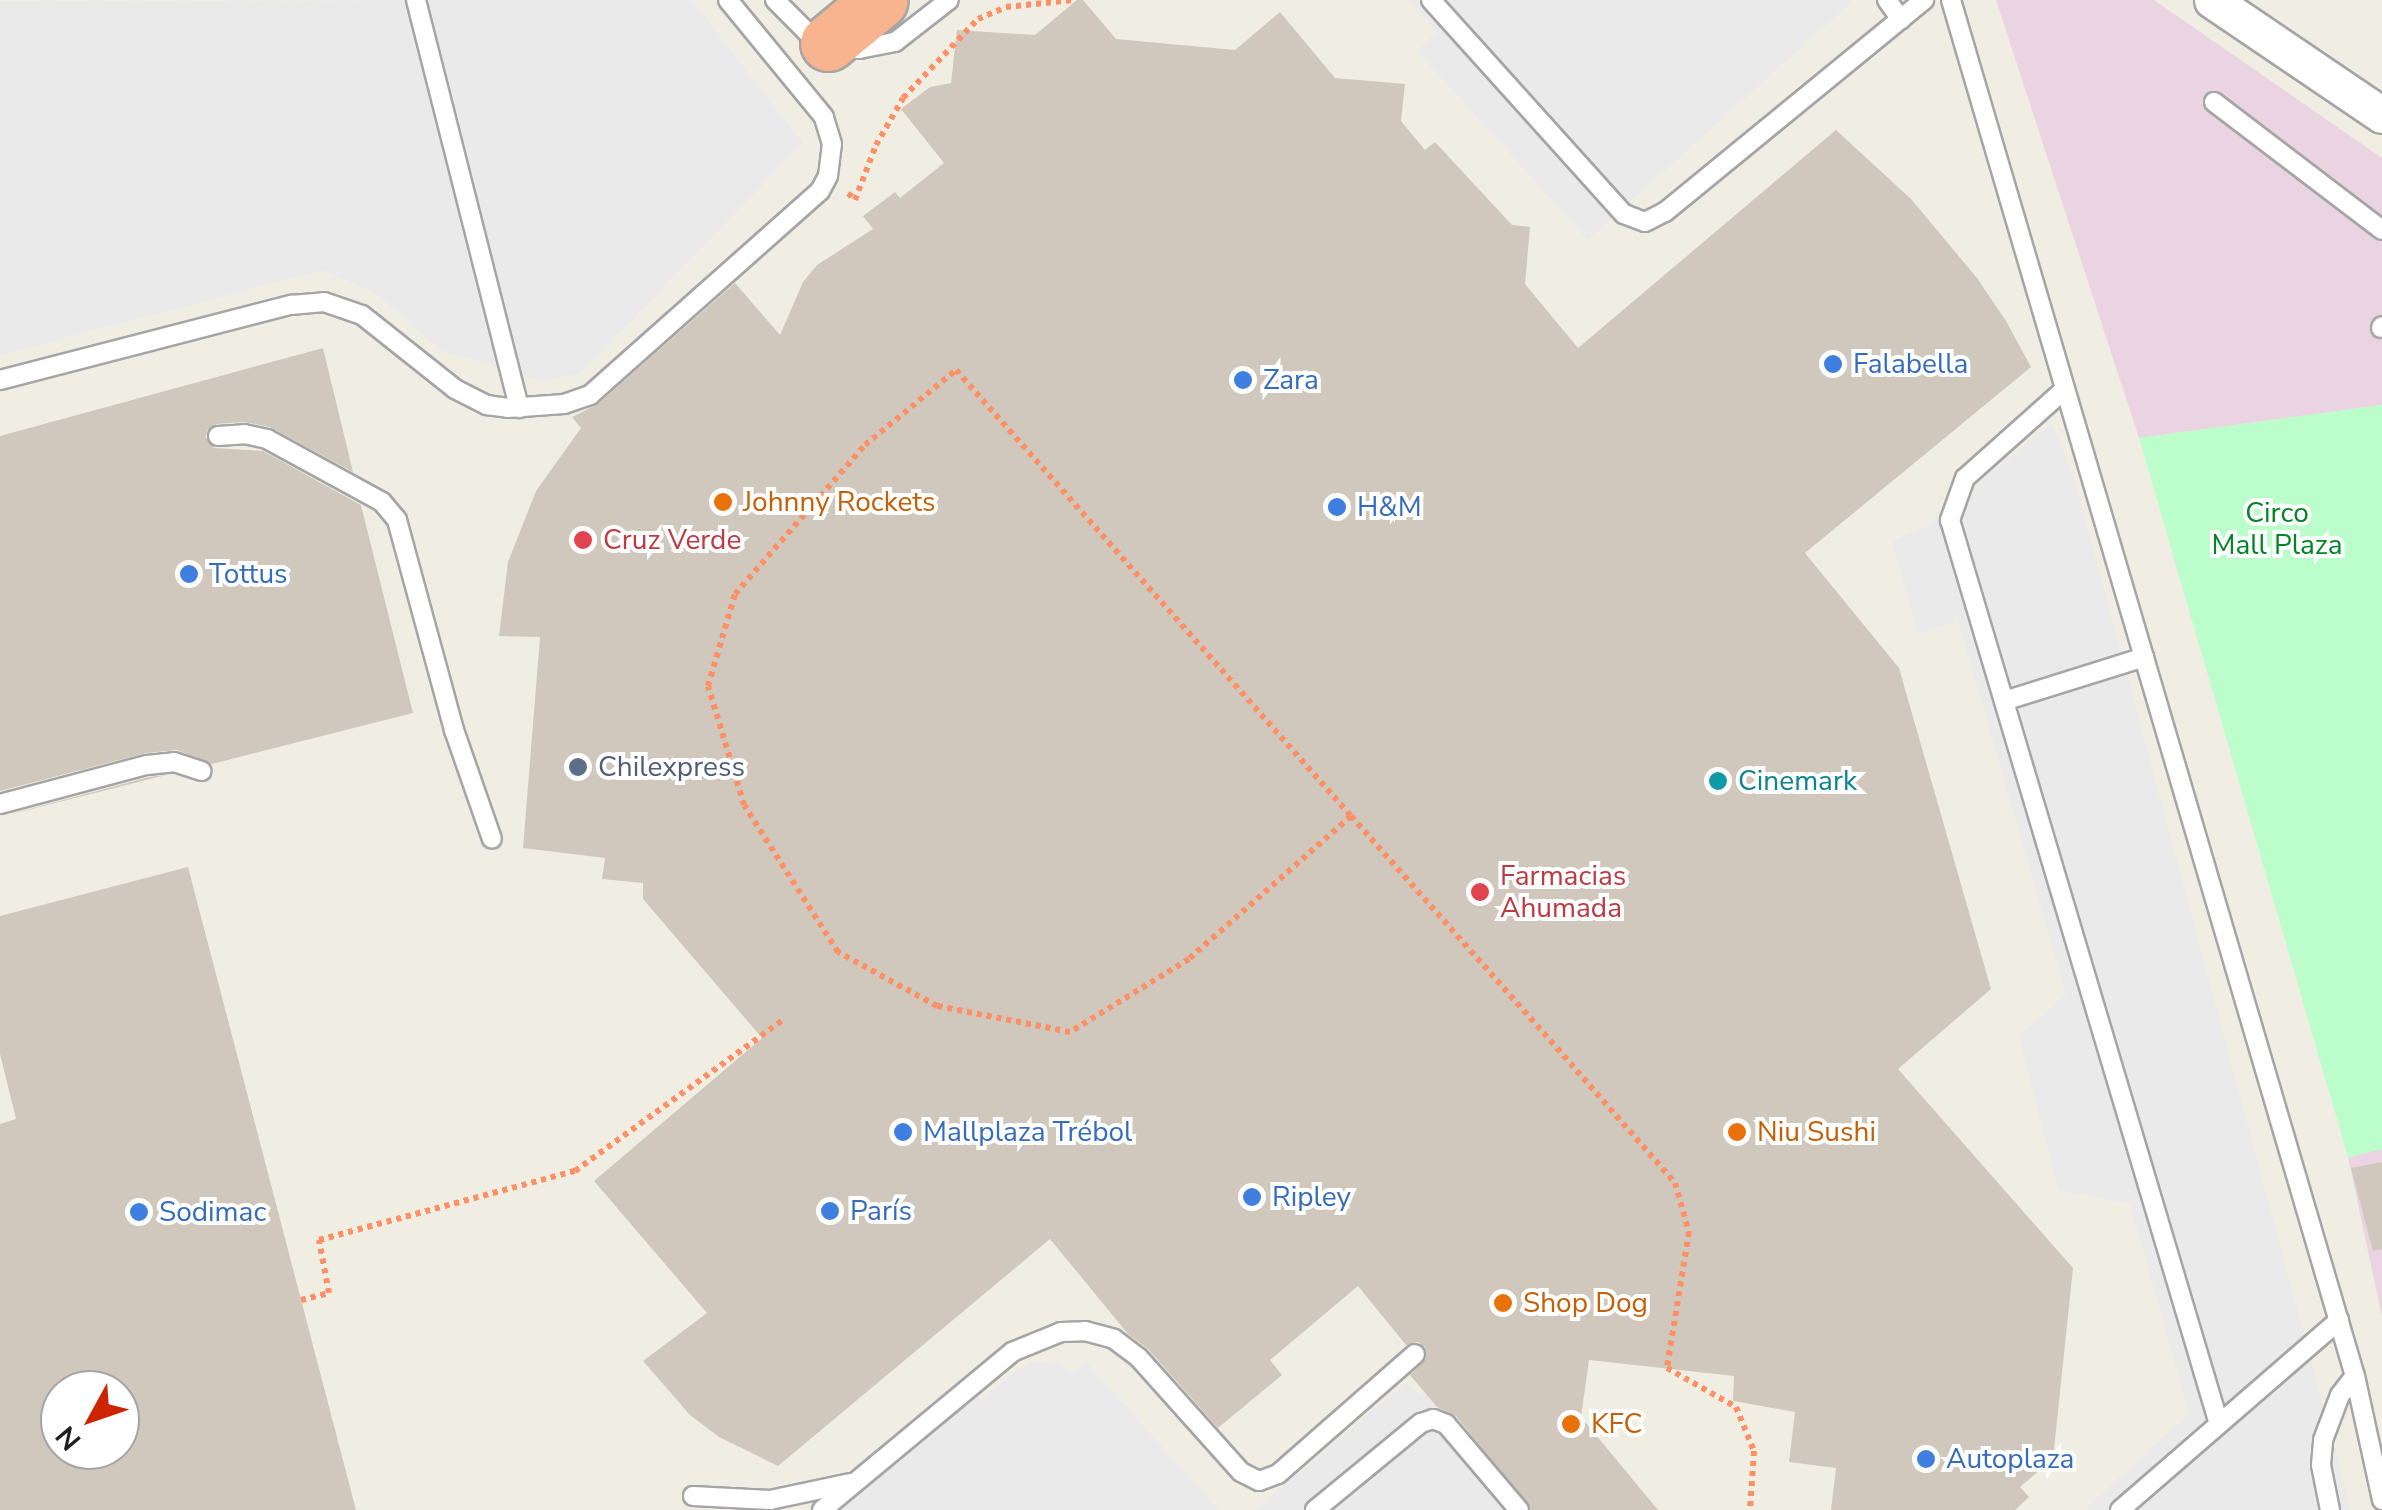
<!DOCTYPE html>
<meta charset="utf-8">
<style>
body{margin:0}
#map{position:relative;width:2382px;height:1510px;overflow:hidden;background:#f0eee3;font-family:"Nunito Sans",sans-serif}
div>[style]{position:absolute}
.industrial>*{inset:0;background:#ead4e2}
.park>*{inset:0;background:#bbfecc}
.parking>*{inset:0;background:#eaeaea}
.building>*{inset:0;background:#d0c8bc}
.path>*{height:6px;margin-top:-3px;transform-origin:0;background:repeating-linear-gradient(90deg,#ff8f65 0 5px,transparent 0 10px)}
.roads{filter:drop-shadow(2px 0 #a5a5a5) drop-shadow(-2px 0 #a5a5a5) drop-shadow(0 2px #a5a5a5) drop-shadow(0 -2px #a5a5a5)}
.service>*{height:18px;margin:-9px;padding:0 9px;transform-origin:9px;border-radius:9px;background:#fff}
.minor>*{height:35px;margin:-17.5px;padding:0 17.5px;transform-origin:17.5px;border-radius:17.5px;background:#fff}
.trunk>*{height:55px;margin:-27.5px;padding:0 27.5px;transform-origin:27.5px;border-radius:27.5px;background:#f7b48f}
.dots>*{width:28px;height:28px;translate:-50% -50%;box-sizing:border-box;border:5px solid #fff;border-radius:50%}
span{translate:-50% -50%;white-space:nowrap;text-align:center;line-height:1.15;-webkit-text-stroke:8px #fff;paint-order:stroke}
.shop-label{font-size:28px;color:#366cbe}
.left{translate:0 -50%;text-align:left}
.food-label{font-size:28px;color:#c56008}
.park-label{font-size:28px;color:#018624}
.health-label{font-size:28px;color:#be3a42}
.service-label{font-size:28px;color:#4e5e75}
.culture-label{font-size:28px;color:#0d838f}
.north{position:absolute;left:40px;top:1370px;width:100px;height:100px;box-sizing:border-box;background:#fff;border:2px solid #a5a5a5;border-radius:50%;rotate:230deg;font-size:28px;font-weight:700;line-height:40px;text-align:center;color:#1e1e1e}
.north::after{content:'';display:block;margin:auto;width:35px;height:45px;background:#cc2300;clip-path:polygon(50% 0,100% 100%,50% 72%,0 100%)}
</style>
<div id="map">
<div class="industrial">
<div style="clip-path:polygon(1996px 0,2154px 0,2382px 158px,2382px 405px,2139px 438px)"></div>
<div style="clip-path:polygon(2382px 1149px,2382px 1317px,2348px 1157px)"></div>
</div>
<div class="park">
<div style="clip-path:polygon(2382px 405px,2382px 1149px,2348px 1157px,2139px 438px)"></div>
</div>
<div class="parking">
<div style="clip-path:polygon(692px 0,803px 143px,581px 373px,542px 381px,440px 350px,377px 294px,323px 270px,0 355px,0 1px)"></div>
<div style="clip-path:polygon(1409px 0,1854px 0,1588px 240px,1417px 51px,1437px 32px)"></div>
<div style="clip-path:polygon(2052px 423px,2074px 477px,2351px 1510px,2084px 1510px,2189px 1413px,2130px 1204px,2058px 1190px,2019px 1036px,2066px 994px,1958px 620px,1918px 634px,1892px 541px,1927px 526px)"></div>
<div style="clip-path:polygon(1032px 1362px,1057px 1364px,1072px 1372px,1087px 1363px,1219px 1510px,816px 1510px,965px 1383px,981px 1400px,1014px 1371px)"></div>
<div style="clip-path:polygon(1438px 1379px,1550px 1510px,1255px 1510px,1406px 1382px,1420px 1395px)"></div>
</div>
<div class="building">
<div style="clip-path:polygon(1077px 0,1083px 0,1116px 39px,1235px 50px,1280px 12px,1335px 78px,1405px 84px,1401px 121px,1425px 150px,1435px 142px,1512px 225px,1530px 227px,1525px 284px,1578px 348px,1836px 130px,1911px 199px,1977px 278px,2006px 321px,2031px 367px,1805px 553px,1899px 668px,1991px 989px,1898px 1069px,2073px 1268px,2053px 1459px,2020px 1487px,2029px 1497px,2015px 1510px,1831px 1510px,1836px 1468px,1789px 1462px,1795px 1412px,1733px 1401px,1734px 1376px,1589px 1360px,1581px 1417px,1658px 1510px,1531px 1510px,1456px 1416px,1437px 1407px,1410px 1375px,1426px 1359px,1425px 1347px,1418px 1342px,1406px 1345px,1358px 1286px,1270px 1360px,1282px 1375px,1218px 1428px,1148px 1349px,1128px 1334px,1050px 1239px,778px 1466px,719px 1437px,690px 1415px,643px 1361px,707px 1313px,594px 1181px,762px 1038px,643px 899px,643px 883px,602px 879px,605px 858px,523px 848px,540px 637px,499px 636px,508px 562px,536px 491px,581px 428px,572px 417px,598px 404px,735px 283px,780px 335px,803px 282px,817px 265px,873px 229px,863px 216px,895px 192px,900px 198px,944px 163px,901px 109px,930px 87px,951px 83px,957px 30px,1035px 35px)"></div>
<div style="clip-path:polygon(323px 348px,353px 472px,270px 427px,244px 422px,217px 424px,207px 430px,206px 438px,214px 448px,263px 451px,361px 505px,413px 713px,212px 764px,177px 750px,146px 753px,0 791px,0 436px)"></div>
<div style="clip-path:polygon(166px 775px,0 817px,149px 777px)"></div>
<div style="clip-path:polygon(evenodd,188px 867px,356px 1510px,0 1510px,0 1124px,16px 1119px,0 1054px,0 916px,188px 867px,60px 1390px,120px 1390px,120px 1450px,60px 1450px,60px 1390px)"></div>
<div style="clip-path:polygon(2382px 1162px,2382px 1249px,2373px 1251px,2351px 1168px)"></div>
</div>
<div class="path">
<div style="left:848px;top:193px;width:10px;rotate:45deg"></div>
<div style="left:855px;top:200px;width:59px;rotate:-69.1deg"></div>
<div style="left:876px;top:145px;width:54px;rotate:-60.1deg"></div>
<div style="left:903px;top:98px;width:109px;rotate:-46.5deg"></div>
<div style="left:978px;top:19px;width:30px;rotate:-23deg"></div>
<div style="left:1006px;top:7px;width:67px;rotate:-6deg"></div>
<div style="left:1351px;top:816px;width:216px;rotate:138.6deg"></div>
<div style="left:1189px;top:959px;width:140px;rotate:148.5deg"></div>
<div style="left:1070px;top:1032px;width:136px;rotate:-168.9deg"></div>
<div style="left:937px;top:1006px;width:113px;rotate:-151.4deg"></div>
<div style="left:838px;top:952px;width:174px;rotate:-122.6deg"></div>
<div style="left:744px;top:805px;width:124px;rotate:-106.8deg"></div>
<div style="left:708px;top:686px;width:96px;rotate:-73.6deg"></div>
<div style="left:735px;top:594px;width:198px;rotate:-48.9deg"></div>
<div style="left:865px;top:445px;width:118px;rotate:-39.5deg"></div>
<div style="left:956px;top:370px;width:596px;rotate:48.47deg"></div>
<div style="left:1351px;top:816px;width:310px;rotate:48.4deg"></div>
<div style="left:1557px;top:1048px;width:179px;rotate:48.8deg"></div>
<div style="left:1675px;top:1183px;width:51px;rotate:74.1deg"></div>
<div style="left:1689px;top:1232px;width:138px;rotate:99.2deg"></div>
<div style="left:1667px;top:1368px;width:79px;rotate:29.5deg"></div>
<div style="left:1736px;top:1407px;width:48px;rotate:67.8deg"></div>
<div style="left:1754px;top:1451px;width:59px;rotate:93.9deg"></div>
<div style="left:301px;top:1300px;width:29px;rotate:-14deg"></div>
<div style="left:329px;top:1293px;width:54px;rotate:-100.7deg"></div>
<div style="left:319px;top:1240px;width:265px;rotate:-15.1deg"></div>
<div style="left:575px;top:1171px;width:257px;rotate:-36deg"></div>
</div>
<div class="roads">
<div class="service">
<div style="left:416px;top:0;width:421px;rotate:75.8deg"></div>
<div style="left:775px;top:0;width:45px;rotate:45deg"></div>
<div style="left:807px;top:32px;width:24px;rotate:28deg"></div>
<div style="left:828px;top:43px;width:32px;rotate:11deg"></div>
<div style="left:859px;top:49px;width:37px;rotate:-11deg"></div>
<div style="left:895px;top:42px;width:68px;rotate:-37.9deg"></div>
<div style="left:1431px;top:0;width:288px;rotate:48deg"></div>
<div style="left:1624px;top:214px;width:22px;rotate:21deg"></div>
<div style="left:1645px;top:222px;width:22px;rotate:-27deg"></div>
<div style="left:1665px;top:212px;width:335px;rotate:-39.3deg"></div>
<div style="left:1887px;top:0;width:24px;rotate:54deg"></div>
<div style="left:1951px;top:0;width:1434px;rotate:73.64deg"></div>
<div style="left:2355px;top:1376px;width:127px;rotate:77.7deg"></div>
<div style="left:2214px;top:102px;width:211px;rotate:37.3deg"></div>
<div style="left:2381px;top:328px;width:2px;rotate:-63deg"></div>
<div style="left:0;top:380px;width:301px;rotate:-14.5deg"></div>
<div style="left:291px;top:305px;width:33px;rotate:-5deg"></div>
<div style="left:324px;top:302px;width:40px;rotate:18.9deg"></div>
<div style="left:362px;top:315px;width:119px;rotate:38.5deg"></div>
<div style="left:455px;top:389px;width:36px;rotate:27deg"></div>
<div style="left:487px;top:405px;width:21px;rotate:8deg"></div>
<div style="left:508px;top:408px;width:56px;rotate:-4.1deg"></div>
<div style="left:564px;top:404px;width:28px;rotate:-19deg"></div>
<div style="left:590px;top:395px;width:307px;rotate:-41.6deg"></div>
<div style="left:820px;top:191px;width:17px;rotate:-62deg"></div>
<div style="left:828px;top:176px;width:32px;rotate:-83deg"></div>
<div style="left:832px;top:144px;width:28px;rotate:-107deg"></div>
<div style="left:824px;top:117px;width:151px;rotate:-129.4deg"></div>
<div style="left:2065px;top:389px;width:134px;rotate:138.3deg"></div>
<div style="left:1965px;top:478px;width:45px;rotate:109.7deg"></div>
<div style="left:1950px;top:520px;width:943px;rotate:73.43deg"></div>
<div style="left:218px;top:436px;width:26px;rotate:-4deg"></div>
<div style="left:244px;top:434px;width:24px;rotate:12deg"></div>
<div style="left:267px;top:439px;width:131px;rotate:28.7deg"></div>
<div style="left:382px;top:502px;width:23px;rotate:50deg"></div>
<div style="left:397px;top:520px;width:218px;rotate:74.8deg"></div>
<div style="left:454px;top:730px;width:115px;rotate:70.8deg"></div>
<div style="left:2004px;top:701px;width:147px;rotate:-17.4deg"></div>
<div style="left:0;top:804px;width:152px;rotate:-14.9deg"></div>
<div style="left:147px;top:765px;width:27px;rotate:-6deg"></div>
<div style="left:174px;top:762px;width:29px;rotate:18deg"></div>
<div style="left:693px;top:1496px;width:77px;rotate:3deg"></div>
<div style="left:770px;top:1500px;width:82px;rotate:-12deg"></div>
<div style="left:822px;top:1510px;width:247px;rotate:-39.7deg"></div>
<div style="left:1012px;top:1352px;width:53px;rotate:-22.2deg"></div>
<div style="left:1061px;top:1332px;width:24px;rotate:-2deg"></div>
<div style="left:1085px;top:1331px;width:30px;rotate:15deg"></div>
<div style="left:1114px;top:1339px;width:31px;rotate:37deg"></div>
<div style="left:1139px;top:1358px;width:153px;rotate:48.2deg"></div>
<div style="left:1241px;top:1472px;width:20px;rotate:27deg"></div>
<div style="left:1259px;top:1481px;width:20px;rotate:-20deg"></div>
<div style="left:1278px;top:1474px;width:182px;rotate:-41.2deg"></div>
<div style="left:1315px;top:1510px;width:137px;rotate:-39.4deg"></div>
<div style="left:1421px;top:1423px;width:13px;rotate:-18deg"></div>
<div style="left:1433px;top:1419px;width:14px;rotate:21deg"></div>
<div style="left:1446px;top:1424px;width:113px;rotate:49.7deg"></div>
<div style="left:2120px;top:1510px;width:290px;rotate:-40.9deg"></div>
<div style="left:2330px;top:1510px;width:46px;rotate:-101.3deg"></div>
<div style="left:2321px;top:1465px;width:25px;rotate:-85deg"></div>
<div style="left:2323px;top:1440px;width:48px;rotate:-69.3deg"></div>
<div style="left:2340px;top:1395px;width:24px;rotate:-52deg"></div>
</div>
<div class="minor">
<div style="left:2212px;top:0;width:205px;rotate:34.1deg"></div>
</div>
<div class="trunk">
<div style="left:828px;top:43px;width:67px;rotate:-39.6deg"></div>
</div>
</div>
<div class="dots">
<div style="left:1833px;top:364px;background:#3f7fe0"></div>
<div style="left:1243px;top:380px;background:#3f7fe0"></div>
<div style="left:723px;top:502px;background:#e8710a"></div>
<div style="left:1337px;top:507px;background:#3f7fe0"></div>
<div style="left:583px;top:540px;background:#e0444e"></div>
<div style="left:189px;top:574px;background:#3f7fe0"></div>
<div style="left:578px;top:767px;background:#5c6f8a"></div>
<div style="left:1718px;top:781px;background:#0f9aa8"></div>
<div style="left:1480px;top:892px;background:#e0444e"></div>
<div style="left:903px;top:1132px;background:#3f7fe0"></div>
<div style="left:1737px;top:1132px;background:#e8710a"></div>
<div style="left:1252px;top:1197px;background:#3f7fe0"></div>
<div style="left:830px;top:1211px;background:#3f7fe0"></div>
<div style="left:139px;top:1212px;background:#3f7fe0"></div>
<div style="left:1503px;top:1303px;background:#e8710a"></div>
<div style="left:1571px;top:1424px;background:#e8710a"></div>
<div style="left:1926px;top:1459px;background:#3f7fe0"></div>
</div>
<div class="shop-label">
<span class="left" style="left:1853px;top:364px">Falabella</span>
<span class="left" style="left:1263px;top:380px">Zara</span>
<span class="left" style="left:1357px;top:507px">H&amp;M</span>
<span class="left" style="left:209px;top:574px">Tottus</span>
<span class="left" style="left:923px;top:1132px">Mallplaza Trébol</span>
<span class="left" style="left:1272px;top:1197px">Ripley</span>
<span class="left" style="left:850px;top:1211px">París</span>
<span class="left" style="left:159px;top:1212px">Sodimac</span>
<span class="left" style="left:1946px;top:1459px">Autoplaza</span>
</div>
<div class="food-label">
<span class="left" style="left:743px;top:502px">Johnny Rockets</span>
<span class="left" style="left:1757px;top:1132px">Niu Sushi</span>
<span class="left" style="left:1523px;top:1303px">Shop Dog</span>
<span class="left" style="left:1591px;top:1424px">KFC</span>
</div>
<div class="park-label">
<span style="left:2277px;top:529px">Circo<br>Mall Plaza</span>
</div>
<div class="health-label">
<span class="left" style="left:603px;top:540px">Cruz Verde</span>
<span class="left" style="left:1500px;top:892px">Farmacias<br>Ahumada</span>
</div>
<div class="service-label">
<span class="left" style="left:598px;top:767px">Chilexpress</span>
</div>
<div class="culture-label">
<span class="left" style="left:1738px;top:781px">Cinemark</span>
</div>
<div class="north">N</div>
</div>
